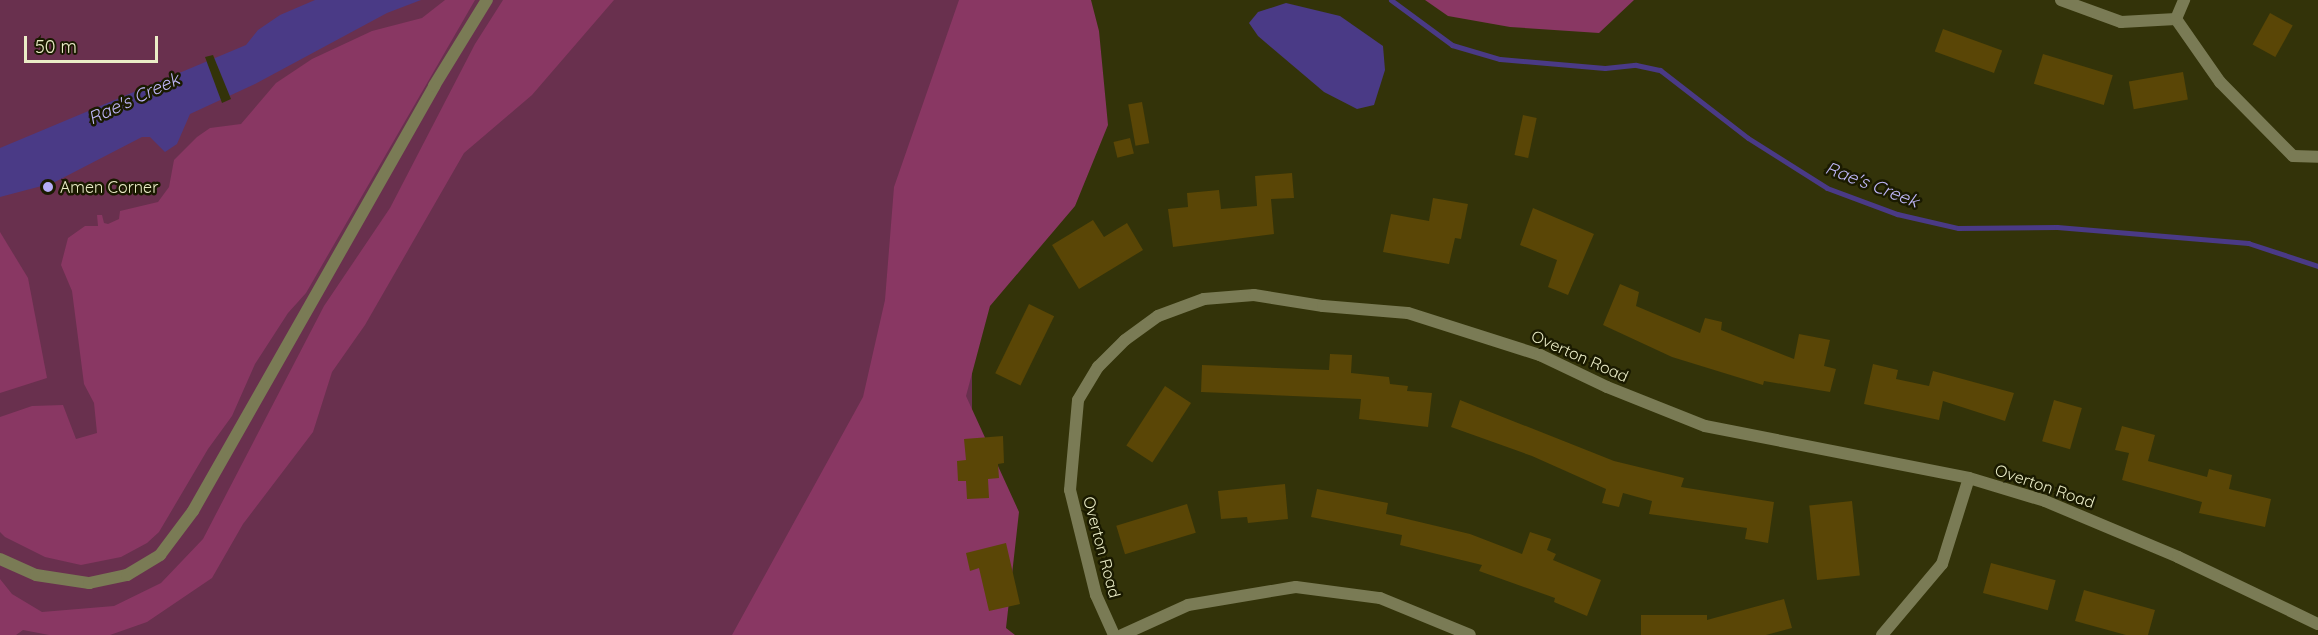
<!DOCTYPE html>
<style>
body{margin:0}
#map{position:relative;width:2318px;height:635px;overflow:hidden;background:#333309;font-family:Quicksand,sans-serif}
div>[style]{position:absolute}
.green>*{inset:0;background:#69304e;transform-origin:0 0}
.forest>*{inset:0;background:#893763}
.water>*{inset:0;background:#4a3a86}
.pier>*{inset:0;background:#333309}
.stream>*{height:5px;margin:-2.5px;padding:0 2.5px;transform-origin:2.5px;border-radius:2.5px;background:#4a3a86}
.building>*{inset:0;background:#5a4606;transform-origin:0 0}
.minor>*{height:12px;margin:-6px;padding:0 6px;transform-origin:6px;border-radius:6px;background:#7a7b55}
.dots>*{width:16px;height:16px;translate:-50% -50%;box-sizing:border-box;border:3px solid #1a1a00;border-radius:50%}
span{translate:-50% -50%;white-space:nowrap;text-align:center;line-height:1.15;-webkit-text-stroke:5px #1a1a00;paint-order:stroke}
.poi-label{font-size:16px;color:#ebedc7}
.left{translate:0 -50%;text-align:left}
.street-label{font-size:16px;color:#ebedc7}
.water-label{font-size:18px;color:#bfb7f8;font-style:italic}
.scale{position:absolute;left:24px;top:36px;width:134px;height:27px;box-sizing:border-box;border:3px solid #ebedc7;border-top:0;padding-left:8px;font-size:18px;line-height:21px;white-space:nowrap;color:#ebedc7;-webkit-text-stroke:4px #1a1a00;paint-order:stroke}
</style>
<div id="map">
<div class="green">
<div style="left:0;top:0;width:972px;height:635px"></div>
</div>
<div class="forest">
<div style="clip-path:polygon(445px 0,475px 0,306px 293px,288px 313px,255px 364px,232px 416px,208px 449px,159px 532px,147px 543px,121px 557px,81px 565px,45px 557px,5px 537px,0 532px,0 417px,32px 406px,63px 405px,76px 439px,97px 433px,94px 403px,84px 384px,72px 291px,61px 265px,68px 238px,85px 226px,98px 226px,97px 215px,102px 215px,104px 223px,108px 224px,119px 219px,120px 211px,158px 202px,169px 187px,174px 160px,197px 137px,210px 128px,241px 124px,276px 83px,312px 59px,372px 31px,422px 18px)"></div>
<div style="clip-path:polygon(503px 0,614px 0,532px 95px,464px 153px,365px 325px,332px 372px,313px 432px,243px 524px,212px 578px,147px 622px,110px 635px,49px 635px,23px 630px,16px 635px,0 635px,0 579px,12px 594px,42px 612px,114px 606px,161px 583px,203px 539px,324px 306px,390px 208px,475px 44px)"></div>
<div style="clip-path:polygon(959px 0,1091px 0,1099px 31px,1108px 125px,1075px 206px,990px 306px,966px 396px,1019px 512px,1006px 628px,1015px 635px,732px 635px,863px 397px,885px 300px,894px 187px)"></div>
<div style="clip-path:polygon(1425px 0,1634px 0,1599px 33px,1510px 27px,1448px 16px)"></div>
<div style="clip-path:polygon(0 232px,28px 278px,47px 378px,0 393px)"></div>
</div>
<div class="water">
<div style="clip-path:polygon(315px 0,421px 0,387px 13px,255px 84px,190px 114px,177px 144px,165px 152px,150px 137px,142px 137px,53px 183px,0 197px,0 148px,246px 45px,258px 30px,280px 15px)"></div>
<div style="clip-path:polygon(1286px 3px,1340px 16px,1383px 46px,1385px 70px,1374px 105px,1357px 109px,1324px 92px,1258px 36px,1249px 23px,1258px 12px)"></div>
</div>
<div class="pier">
<div style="clip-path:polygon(213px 55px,231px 99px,222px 103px,205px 57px)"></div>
</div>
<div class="stream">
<div style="left:1391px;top:0;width:76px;rotate:36.4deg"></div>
<div style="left:1452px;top:45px;width:50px;rotate:16.3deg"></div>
<div style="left:1500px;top:59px;width:105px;rotate:4.9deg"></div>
<div style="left:1605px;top:68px;width:31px;rotate:-6deg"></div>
<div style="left:1636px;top:65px;width:25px;rotate:12deg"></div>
<div style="left:1660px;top:70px;width:111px;rotate:37.7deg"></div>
<div style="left:1748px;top:138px;width:93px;rotate:32.3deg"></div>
<div style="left:1827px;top:188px;width:75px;rotate:20.4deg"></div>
<div style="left:1897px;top:214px;width:63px;rotate:12.9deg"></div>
<div style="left:1958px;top:228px;width:99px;rotate:-0.6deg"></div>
<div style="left:2057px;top:227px;width:192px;rotate:4.8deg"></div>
<div style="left:2248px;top:243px;width:74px;rotate:18.2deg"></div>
</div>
<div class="building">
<div style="left:2270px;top:13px;width:26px;height:36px;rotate:29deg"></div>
<div style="left:1943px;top:29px;width:63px;height:24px;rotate:20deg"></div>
<div style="left:2043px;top:54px;width:73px;height:31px;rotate:17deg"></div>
<div style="left:2183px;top:72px;width:28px;height:55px;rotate:80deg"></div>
<div style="left:1142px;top:102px;width:42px;height:14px;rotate:80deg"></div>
<div style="left:1523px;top:115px;width:14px;height:41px;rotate:12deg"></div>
<div style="left:1130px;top:138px;width:16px;height:17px;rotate:76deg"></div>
<div style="clip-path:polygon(1292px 173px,1294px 198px,1271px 199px,1274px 234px,1173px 247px,1168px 209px,1188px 207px,1187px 193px,1219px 190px,1221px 209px,1257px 206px,1255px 176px)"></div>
<div style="clip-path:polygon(1433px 198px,1468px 204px,1461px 239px,1455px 238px,1449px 264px,1383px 252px,1391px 214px,1429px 221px)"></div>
<div style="clip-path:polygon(1533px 208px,1594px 234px,1568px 295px,1548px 287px,1557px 260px,1520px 245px)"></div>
<div style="clip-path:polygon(1093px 220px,1104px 237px,1127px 223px,1143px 250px,1079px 289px,1052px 245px)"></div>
<div style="clip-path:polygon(1620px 284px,1639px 292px,1636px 306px,1700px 333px,1705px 318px,1722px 322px,1721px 330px,1794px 359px,1799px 334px,1830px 340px,1824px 366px,1836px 369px,1830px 392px,1764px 381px,1763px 385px,1672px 357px,1603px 325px)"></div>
<div style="left:1029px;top:304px;width:28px;height:77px;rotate:26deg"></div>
<div style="clip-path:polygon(1330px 354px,1352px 355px,1351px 373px,1389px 377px,1390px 384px,1408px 386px,1407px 391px,1432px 393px,1428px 427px,1359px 419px,1361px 399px,1201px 392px,1202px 365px,1329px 370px)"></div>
<div style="clip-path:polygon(1873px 364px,1898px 370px,1896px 379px,1929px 386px,1933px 371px,2014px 393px,2005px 421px,1943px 401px,1939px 420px,1864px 404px)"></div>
<div style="left:1165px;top:386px;width:31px;height:71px;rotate:33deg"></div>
<div style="clip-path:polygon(1460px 400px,1614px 461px,1684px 478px,1681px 487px,1774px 502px,1768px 543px,1745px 539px,1747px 528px,1649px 514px,1652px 501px,1623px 493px,1619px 507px,1602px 503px,1606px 489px,1532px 456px,1451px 427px)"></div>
<div style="left:2054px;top:400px;width:29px;height:43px;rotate:16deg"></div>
<div style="clip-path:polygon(2122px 426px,2155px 435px,2148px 461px,2207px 477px,2209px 469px,2232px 475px,2229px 489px,2271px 499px,2265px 527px,2199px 513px,2202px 502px,2122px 480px,2129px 453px,2115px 450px)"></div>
<div style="clip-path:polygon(1003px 436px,1004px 463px,998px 464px,999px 478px,988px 479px,989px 498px,967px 499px,966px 481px,958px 481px,957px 461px,966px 460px,964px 439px)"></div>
<div style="clip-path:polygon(1285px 484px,1288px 519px,1248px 523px,1247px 517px,1221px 519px,1218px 491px)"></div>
<div style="clip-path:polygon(1317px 489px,1388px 503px,1386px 514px,1470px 534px,1522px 554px,1530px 532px,1551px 539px,1547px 550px,1556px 554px,1553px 560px,1601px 580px,1587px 616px,1554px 602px,1555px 598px,1479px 571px,1482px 565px,1400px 545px,1402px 535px,1311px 517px)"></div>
<div style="left:1852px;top:501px;width:75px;height:43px;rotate:84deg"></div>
<div style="left:1187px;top:504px;width:30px;height:74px;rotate:73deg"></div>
<div style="clip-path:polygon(1006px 543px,1020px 604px,989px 611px,979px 568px,970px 571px,966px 553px)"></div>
<div style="left:1991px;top:563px;width:67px;height:31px;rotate:15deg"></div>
<div style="clip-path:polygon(2084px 590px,2155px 610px,2148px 635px,2126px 635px,2075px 621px)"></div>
<div style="clip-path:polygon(1784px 599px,1792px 628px,1766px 635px,1641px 635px,1641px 615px,1707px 615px,1707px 620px)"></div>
</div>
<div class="minor">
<div style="left:2061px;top:0;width:64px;rotate:20.1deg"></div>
<div style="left:2121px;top:22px;width:55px;rotate:-3.1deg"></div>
<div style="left:2176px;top:19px;width:77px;rotate:55.1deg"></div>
<div style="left:2220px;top:82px;width:104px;rotate:45.4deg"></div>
<div style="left:2293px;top:156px;width:25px;rotate:2deg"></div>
<div style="left:2176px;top:19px;width:21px;rotate:-67deg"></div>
<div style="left:0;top:559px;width:39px;rotate:24deg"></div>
<div style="left:36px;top:575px;width:54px;rotate:8.6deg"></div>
<div style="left:89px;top:583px;width:39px;rotate:-12deg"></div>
<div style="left:127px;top:575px;width:39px;rotate:-31deg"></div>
<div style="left:160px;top:555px;width:55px;rotate:-53.1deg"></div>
<div style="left:193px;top:511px;width:489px;rotate:-60.4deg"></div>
<div style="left:434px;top:86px;width:101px;rotate:-58.4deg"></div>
<div style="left:1114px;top:635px;width:44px;rotate:-114.2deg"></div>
<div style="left:1096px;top:595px;width:108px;rotate:-103.9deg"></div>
<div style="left:1070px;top:490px;width:90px;rotate:-84.9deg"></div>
<div style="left:1078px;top:400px;width:39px;rotate:-59deg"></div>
<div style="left:1098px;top:367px;width:38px;rotate:-45deg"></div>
<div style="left:1125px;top:340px;width:41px;rotate:-36deg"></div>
<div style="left:1158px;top:316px;width:49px;rotate:-20.3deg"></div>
<div style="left:1204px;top:299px;width:50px;rotate:-4.6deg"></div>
<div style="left:1254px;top:295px;width:70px;rotate:9.1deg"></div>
<div style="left:1323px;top:306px;width:85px;rotate:4.7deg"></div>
<div style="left:1408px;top:313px;width:139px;rotate:17.7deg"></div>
<div style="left:1540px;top:355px;width:74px;rotate:25.5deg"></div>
<div style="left:1607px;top:387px;width:105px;rotate:21.7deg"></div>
<div style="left:1705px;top:426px;width:269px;rotate:11.1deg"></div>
<div style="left:1969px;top:478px;width:79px;rotate:16.8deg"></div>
<div style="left:2045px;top:501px;width:144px;rotate:22.8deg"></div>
<div style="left:2178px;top:557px;width:155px;rotate:25.6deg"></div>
<div style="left:1122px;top:635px;width:72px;rotate:-24.4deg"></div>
<div style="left:1188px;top:605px;width:109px;rotate:-9.5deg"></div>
<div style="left:1296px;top:587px;width:85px;rotate:7.5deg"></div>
<div style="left:1380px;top:598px;width:97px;rotate:22.3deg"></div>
<div style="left:1882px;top:635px;width:93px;rotate:-49.8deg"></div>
<div style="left:1942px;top:564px;width:90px;rotate:-72.6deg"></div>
</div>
<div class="dots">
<div style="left:48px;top:187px;background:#b5acf8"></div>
</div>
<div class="poi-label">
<span class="left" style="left:60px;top:187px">Amen Corner</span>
</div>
<div class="street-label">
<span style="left:1580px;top:356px;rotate:24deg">Overton Road</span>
<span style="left:2045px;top:486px;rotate:19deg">Overton Road</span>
<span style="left:1102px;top:547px;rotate:75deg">Overton Road</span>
</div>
<div class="water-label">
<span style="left:134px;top:99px;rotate:-25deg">Rae's Creek</span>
<span style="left:1872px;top:185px;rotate:21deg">Rae's Creek</span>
</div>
<div class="scale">50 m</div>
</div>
